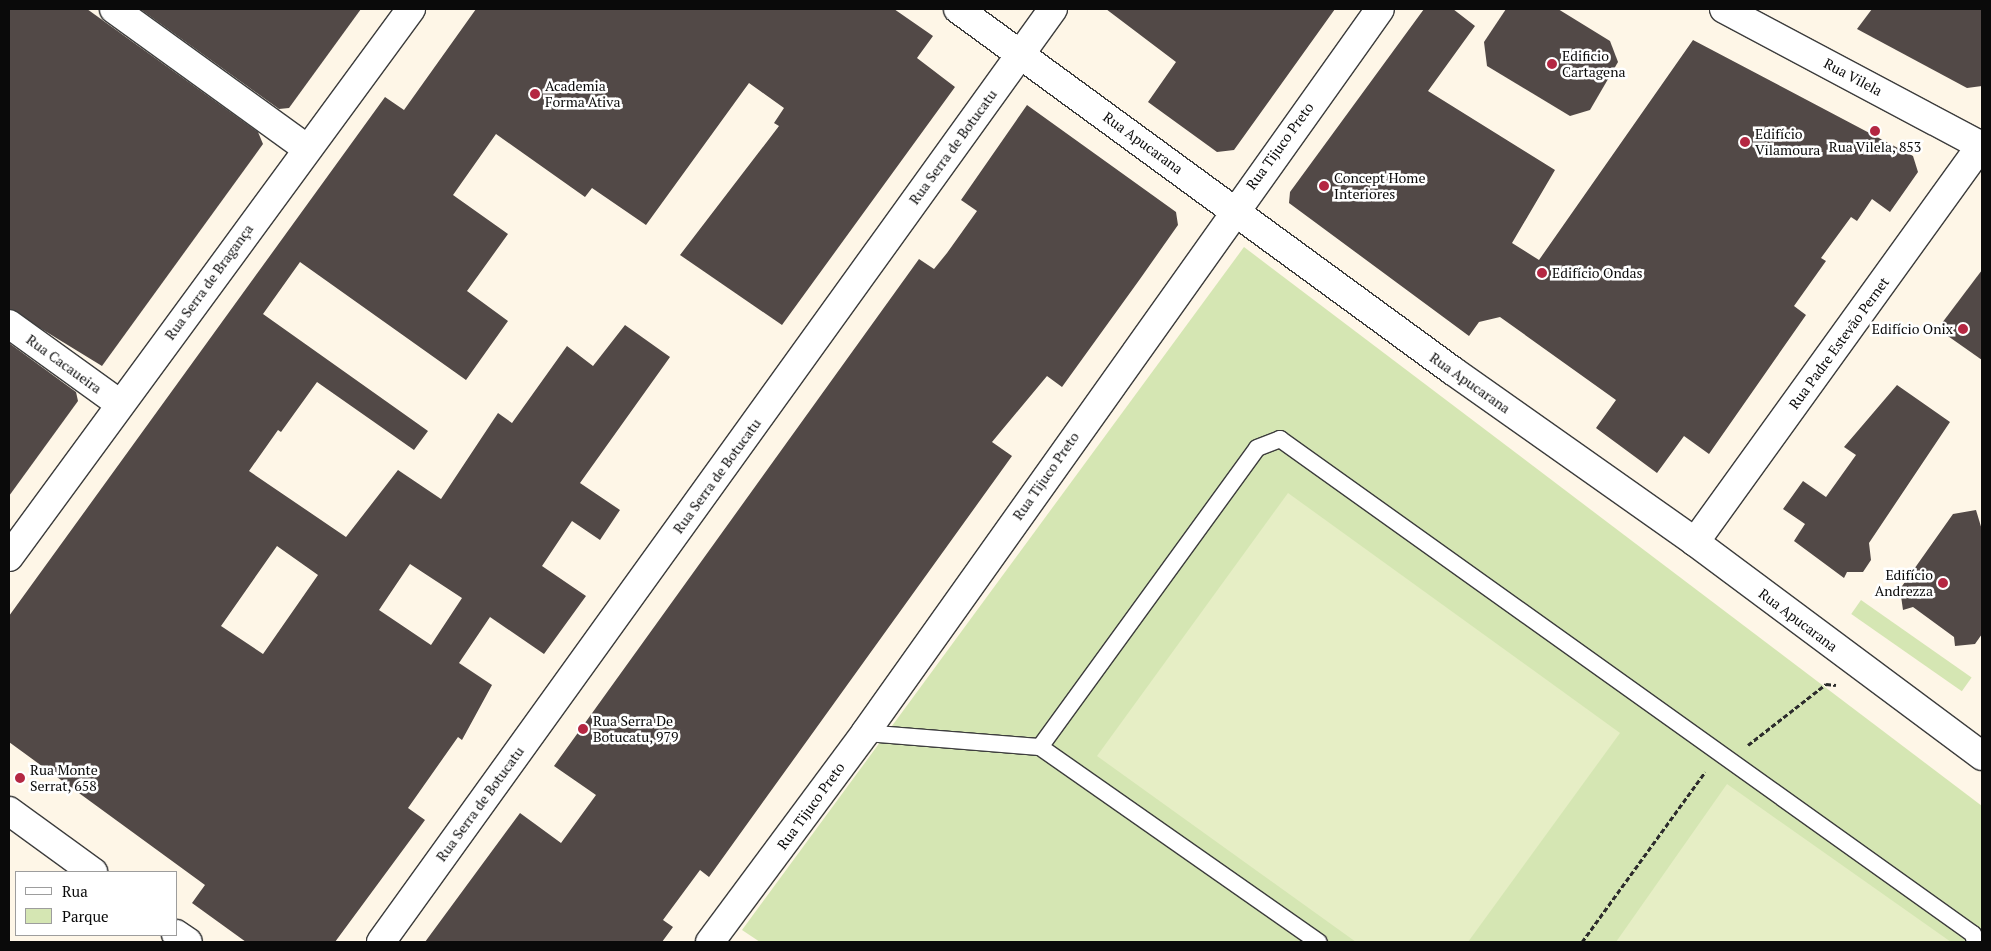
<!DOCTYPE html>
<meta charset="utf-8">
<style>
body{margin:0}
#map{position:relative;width:1991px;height:951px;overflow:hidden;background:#fef6e7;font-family:"PT Serif",serif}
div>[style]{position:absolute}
.green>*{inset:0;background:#d5e6b3;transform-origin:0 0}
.pitch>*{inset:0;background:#e6eec5}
.building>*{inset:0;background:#524947}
.path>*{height:3px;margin-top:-1.5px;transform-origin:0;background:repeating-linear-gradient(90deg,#2c2c2c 0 5px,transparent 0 7.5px)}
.roads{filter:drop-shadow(1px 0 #3d3d3d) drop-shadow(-1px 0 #3d3d3d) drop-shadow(0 1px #3d3d3d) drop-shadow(0 -1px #3d3d3d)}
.service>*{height:16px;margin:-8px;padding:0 8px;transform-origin:8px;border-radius:8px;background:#fff}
.minor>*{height:28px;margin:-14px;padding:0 14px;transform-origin:14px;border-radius:14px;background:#fff}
.tertiary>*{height:28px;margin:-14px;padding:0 14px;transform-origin:14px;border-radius:14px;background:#fff}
.dots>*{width:14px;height:14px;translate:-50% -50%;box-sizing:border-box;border:2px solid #fff;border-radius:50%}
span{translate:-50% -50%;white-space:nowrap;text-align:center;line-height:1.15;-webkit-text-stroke:5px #fff;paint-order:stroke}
.poi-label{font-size:14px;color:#0a0a0a}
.left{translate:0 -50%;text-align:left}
.right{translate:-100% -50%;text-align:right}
.street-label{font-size:14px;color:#0a0a0a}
.frame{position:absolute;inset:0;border:10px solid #0a0a0a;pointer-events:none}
.legend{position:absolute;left:15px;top:871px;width:162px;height:65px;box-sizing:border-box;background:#fff;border:1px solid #9d9d9d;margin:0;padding:6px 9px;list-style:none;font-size:15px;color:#0a0a0a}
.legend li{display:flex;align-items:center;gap:10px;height:25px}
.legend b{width:25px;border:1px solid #9d9d9d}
</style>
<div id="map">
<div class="green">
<div style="clip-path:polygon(1244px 247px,1982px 806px,1982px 942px,760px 942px,742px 930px)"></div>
<div style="left:1861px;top:600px;width:135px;height:17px;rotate:35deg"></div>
</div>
<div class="pitch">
<div style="clip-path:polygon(1288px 493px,1620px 733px,1468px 942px,1356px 942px,1097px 756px)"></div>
<div style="clip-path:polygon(1727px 784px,1951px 942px,1616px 942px)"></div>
</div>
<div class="building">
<div style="clip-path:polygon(9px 9px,87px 9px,258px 132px,263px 144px,102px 366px,9px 309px)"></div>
<div style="clip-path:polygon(140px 9px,361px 9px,289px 108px,279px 109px)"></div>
<div style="clip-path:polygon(evenodd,476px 9px,894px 9px,933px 36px,917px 58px,955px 87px,782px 325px,680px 255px,779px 126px,774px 123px,784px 108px,749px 83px,646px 225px,592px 188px,585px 197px,496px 134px,453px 195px,508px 234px,467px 291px,508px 321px,466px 380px,300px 262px,263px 314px,428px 431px,414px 450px,317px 382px,281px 432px,278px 430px,249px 471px,346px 537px,398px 470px,441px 499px,498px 413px,512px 423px,567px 346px,593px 366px,625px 325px,670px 357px,580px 483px,620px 510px,600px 540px,572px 521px,542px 566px,586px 596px,544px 654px,490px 617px,459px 663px,492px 685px,462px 740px,458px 737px,408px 808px,425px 820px,335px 942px,246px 942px,192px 903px,205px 885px,9px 742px,9px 616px,385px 97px,404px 110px,476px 9px,277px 546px,318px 575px,263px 654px,221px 626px,277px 546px,476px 9px,410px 564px,462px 598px,431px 645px,379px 610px,410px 564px)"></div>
<div style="clip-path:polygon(1106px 9px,1335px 9px,1234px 150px,1217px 152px,1148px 102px,1176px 62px)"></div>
<div style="clip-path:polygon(1424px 9px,1453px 9px,1475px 26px,1428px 91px,1555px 170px,1512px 243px,1539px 260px,1693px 40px,1913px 156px,1918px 172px,1890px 212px,1872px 199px,1857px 221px,1851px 217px,1821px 258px,1826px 261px,1794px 306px,1806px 315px,1709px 454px,1684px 436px,1657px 473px,1596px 428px,1616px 400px,1500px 317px,1479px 322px,1469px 336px,1289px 203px,1290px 192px)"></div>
<div style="clip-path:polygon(1506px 9px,1558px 9px,1610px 41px,1618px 62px,1590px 110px,1570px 116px,1487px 66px,1484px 42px)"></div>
<div style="clip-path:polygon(1872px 9px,1982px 9px,1982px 86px,1967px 88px,1857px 29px)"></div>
<div style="clip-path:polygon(1027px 105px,1176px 212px,1178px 225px,1140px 279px,1062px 387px,1047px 376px,992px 442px,1012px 456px,709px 877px,700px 870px,663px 920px,673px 927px,662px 942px,425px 942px,520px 813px,561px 843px,596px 795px,554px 766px,919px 259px,934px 269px,947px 253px,977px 211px,961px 200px)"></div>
<div style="clip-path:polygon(1982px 270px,1982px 360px,1945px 334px,1942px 323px)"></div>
<div style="clip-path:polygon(9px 343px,76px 392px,78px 401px,9px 496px)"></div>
<div style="clip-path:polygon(1897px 385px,1950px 422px,1869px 543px,1871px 560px,1863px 572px,1847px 572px,1844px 578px,1794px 541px,1805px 524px,1783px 509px,1803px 481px,1826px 497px,1856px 455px,1844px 447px)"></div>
<div style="clip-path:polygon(1976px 510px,1982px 530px,1982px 634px,1975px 644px,1955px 646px,1954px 637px,1913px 607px,1903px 610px,1900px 589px,1953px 514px)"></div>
</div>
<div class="path">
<div style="left:1748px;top:745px;width:99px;rotate:-38deg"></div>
<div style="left:1826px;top:684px;width:10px;rotate:6deg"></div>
<div style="left:1582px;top:942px;width:210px;rotate:-54.1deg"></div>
</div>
<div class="roads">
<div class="service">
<div style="left:865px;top:733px;width:176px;rotate:4.6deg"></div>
<div style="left:1040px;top:747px;width:340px;rotate:35deg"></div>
<div style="left:1040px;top:747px;width:369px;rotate:-54deg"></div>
<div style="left:1257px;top:448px;width:25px;rotate:-21deg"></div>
<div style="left:1280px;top:439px;width:852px;rotate:35.54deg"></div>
<div style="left:1973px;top:934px;width:8px;rotate:76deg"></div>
</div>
<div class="minor">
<div style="left:114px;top:9px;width:237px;rotate:35.9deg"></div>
<div style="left:958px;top:9px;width:613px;rotate:36.18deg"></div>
<div style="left:1453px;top:371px;width:296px;rotate:35.2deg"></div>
<div style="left:1695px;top:542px;width:358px;rotate:36.7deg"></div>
<div style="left:1724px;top:9px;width:292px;rotate:28deg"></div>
<div style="left:9px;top:324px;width:137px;rotate:35.8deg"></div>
<div style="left:1695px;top:542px;width:491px;rotate:-54.2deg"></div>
<div style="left:9px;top:811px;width:104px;rotate:36deg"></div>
<div style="left:176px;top:934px;width:14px;rotate:34deg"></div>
<div style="left:710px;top:942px;width:260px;rotate:-53.4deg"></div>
<div style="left:865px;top:733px;width:888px;rotate:-54.57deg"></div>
</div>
<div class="tertiary">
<div style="left:9px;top:557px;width:680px;rotate:-53.74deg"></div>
<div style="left:381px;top:942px;width:1150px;rotate:-54.24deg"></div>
</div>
</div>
<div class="dots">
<div style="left:1552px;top:64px;background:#b42742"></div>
<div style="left:535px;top:94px;background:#b42742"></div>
<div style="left:1875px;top:131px;background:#b42742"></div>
<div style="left:1745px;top:142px;background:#b42742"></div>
<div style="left:1324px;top:186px;background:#b42742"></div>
<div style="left:1542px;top:273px;background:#b42742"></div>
<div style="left:1963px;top:329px;background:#b42742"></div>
<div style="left:1943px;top:583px;background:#b42742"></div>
<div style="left:583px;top:729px;background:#b42742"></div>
<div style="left:20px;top:778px;background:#b42742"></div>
</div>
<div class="poi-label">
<span class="left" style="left:1562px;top:64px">Edificio<br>Cartagena</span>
<span class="left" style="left:545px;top:94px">Academia<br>Forma Ativa</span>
<span class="left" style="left:1755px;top:142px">Edifício<br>Vilamoura</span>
<span style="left:1875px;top:147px">Rua Vilela, 853</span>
<span class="left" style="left:1334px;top:186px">Concept Home<br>Interiores</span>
<span class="left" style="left:1552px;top:273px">Edifício Ondas</span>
<span class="right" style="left:1953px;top:329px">Edifício Onix</span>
<span class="right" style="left:1933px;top:583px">Edifício<br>Andrezza</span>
<span class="left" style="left:593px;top:729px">Rua Serra De<br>Botucatu, 979</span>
<span class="left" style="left:30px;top:778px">Rua Monte<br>Serrat, 658</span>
</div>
<div class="street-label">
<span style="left:1853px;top:77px;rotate:28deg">Rua Vilela</span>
<span style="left:1143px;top:143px;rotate:36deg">Rua Apucarana</span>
<span style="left:1280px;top:146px;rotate:-54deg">Rua Tijuco Preto</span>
<span style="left:953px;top:147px;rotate:-54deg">Rua Serra de Botucatu</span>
<span style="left:209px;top:282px;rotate:-54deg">Rua Serra de Bragança</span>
<span style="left:1839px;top:343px;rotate:-54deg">Rua Padre Estevão Pernet</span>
<span style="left:64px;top:364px;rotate:36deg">Rua Cacaueira</span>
<span style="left:1470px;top:383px;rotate:35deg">Rua Apucarana</span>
<span style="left:717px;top:476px;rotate:-54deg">Rua Serra de Botucatu</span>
<span style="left:1046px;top:476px;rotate:-55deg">Rua Tijuco Preto</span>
<span style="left:1798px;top:620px;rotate:37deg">Rua Apucarana</span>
<span style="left:480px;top:804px;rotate:-54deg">Rua Serra de Botucatu</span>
<span style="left:811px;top:806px;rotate:-54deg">Rua Tijuco Preto</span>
</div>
<div class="frame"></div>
<ul class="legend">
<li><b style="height:6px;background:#fff"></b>Rua</li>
<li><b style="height:14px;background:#d5e6b3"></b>Parque</li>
</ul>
</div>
